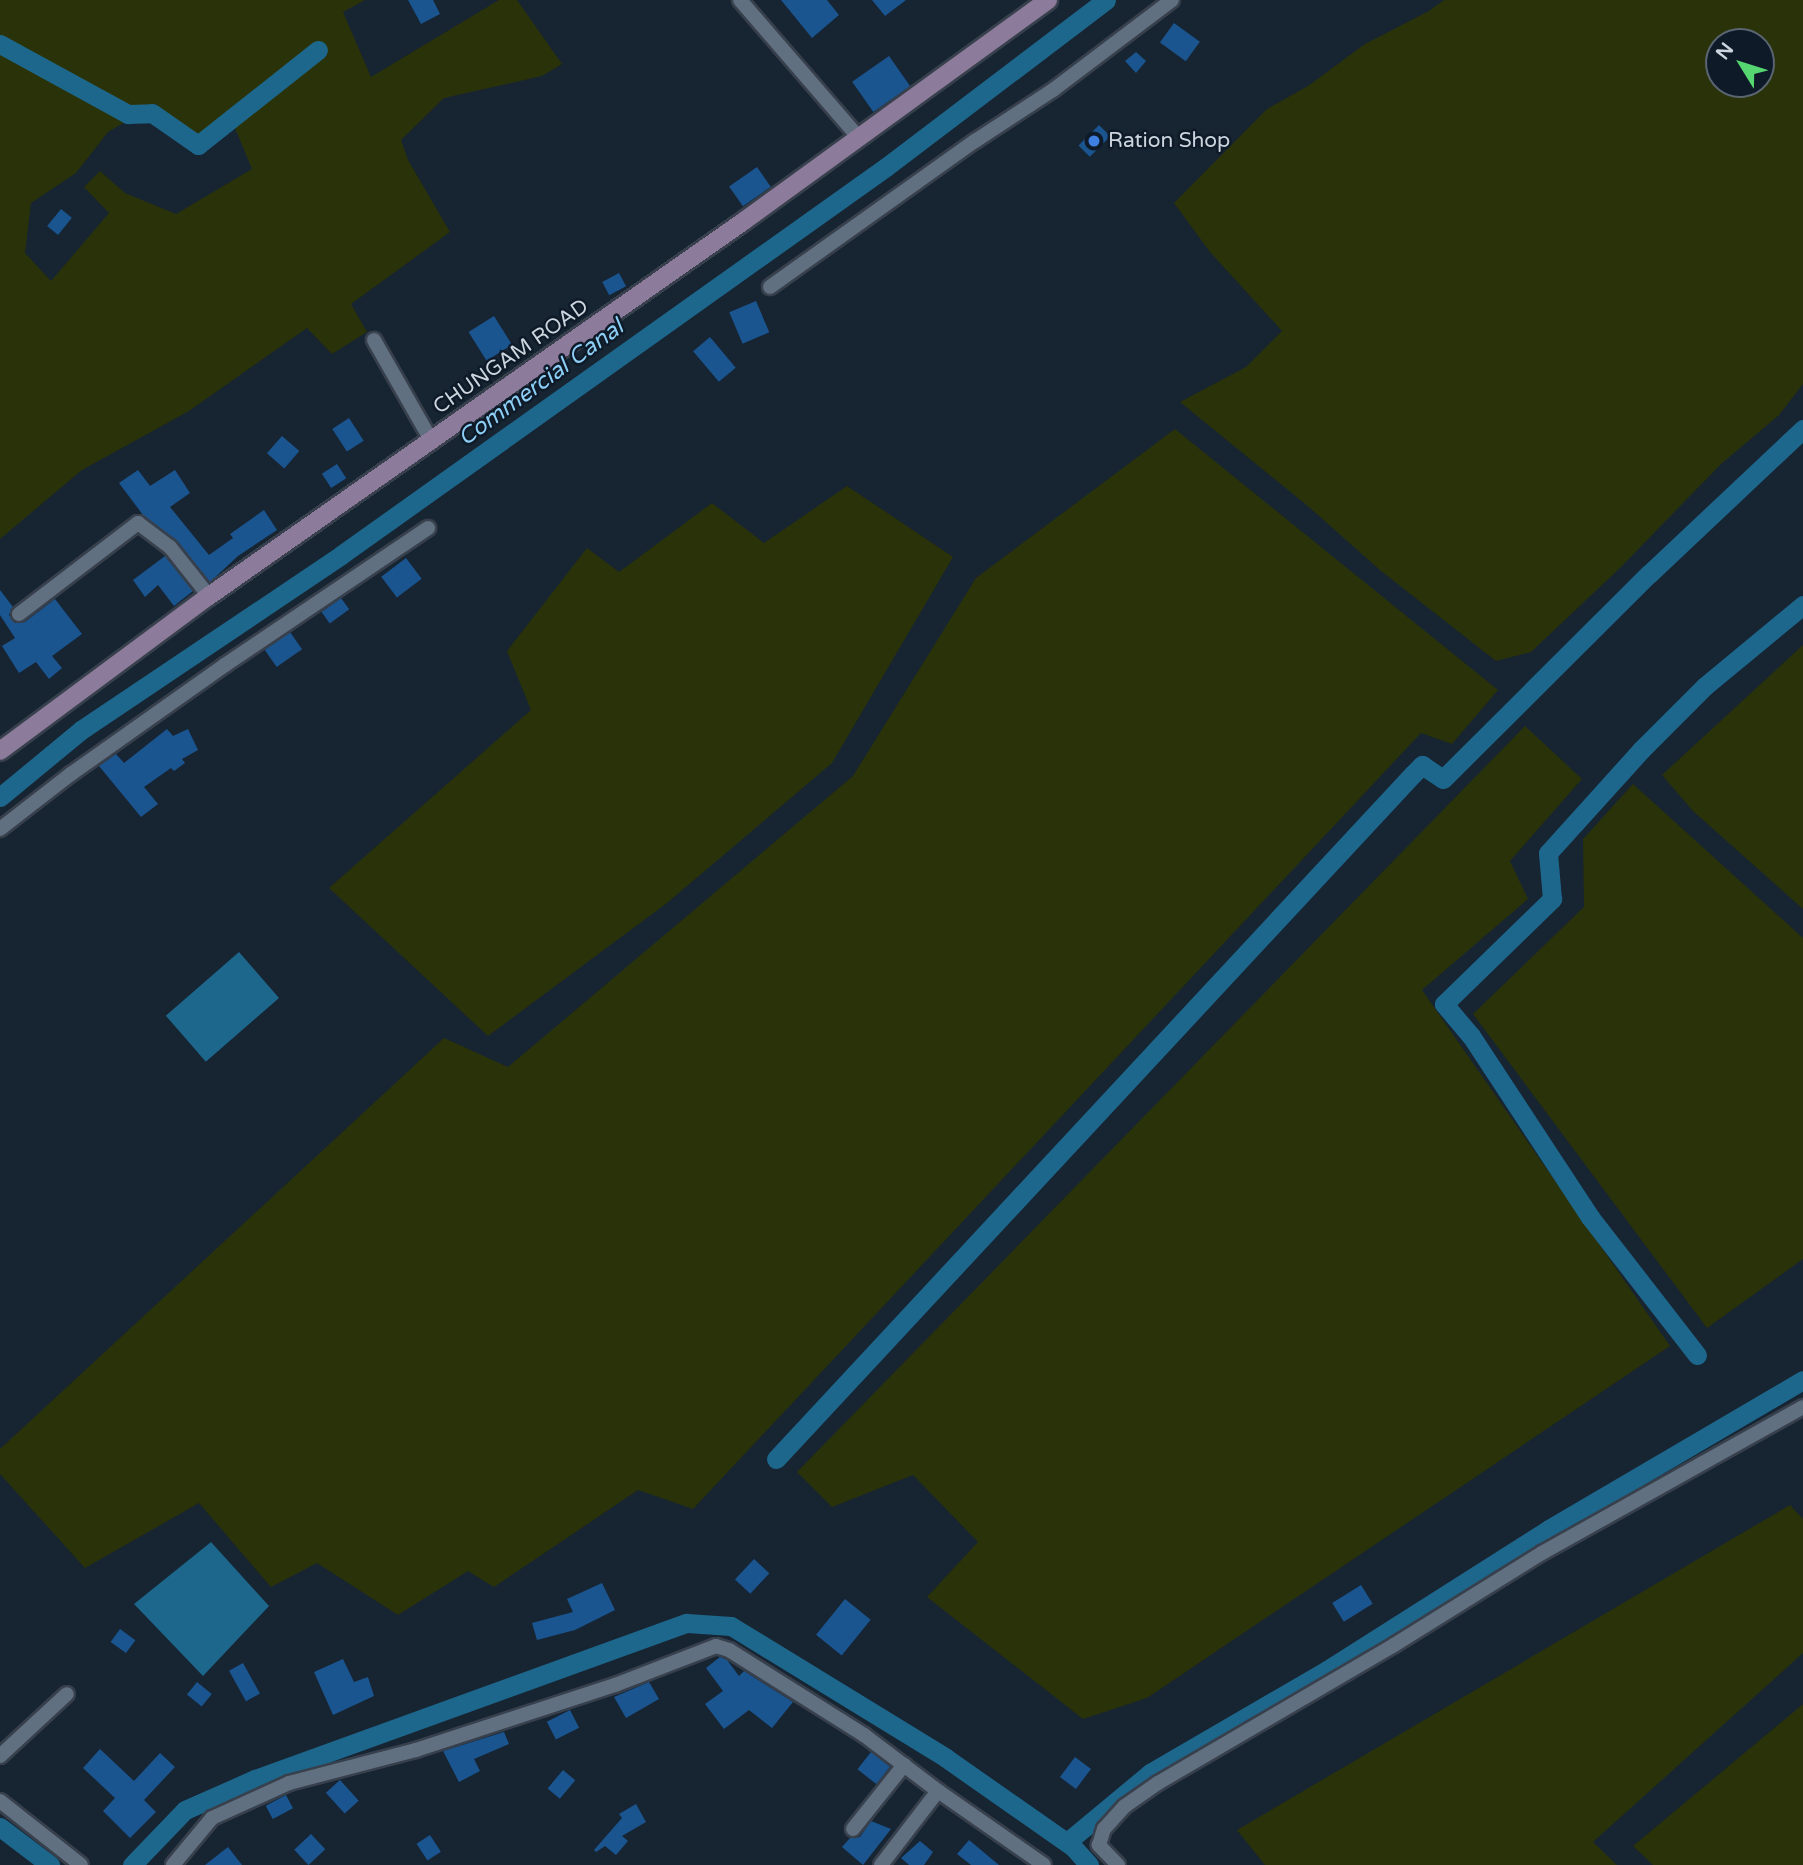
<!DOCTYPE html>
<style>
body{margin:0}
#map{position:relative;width:1803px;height:1865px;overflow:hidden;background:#172432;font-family:"Varela Round",sans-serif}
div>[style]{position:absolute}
.green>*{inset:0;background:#2a3209}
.water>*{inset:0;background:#1d678c;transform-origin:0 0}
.canal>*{height:19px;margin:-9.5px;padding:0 9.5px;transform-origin:9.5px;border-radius:9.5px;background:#1d678c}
.building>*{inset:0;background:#1a5590;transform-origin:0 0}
.roads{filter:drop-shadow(2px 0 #37404c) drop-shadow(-2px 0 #37404c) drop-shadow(0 2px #37404c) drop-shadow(0 -2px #37404c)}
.minor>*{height:14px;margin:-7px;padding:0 7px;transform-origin:7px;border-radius:7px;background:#617081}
.secondary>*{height:18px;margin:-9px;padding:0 9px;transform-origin:9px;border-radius:9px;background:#8d7b9b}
.dots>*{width:19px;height:19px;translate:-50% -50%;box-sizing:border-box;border:4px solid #0e1a28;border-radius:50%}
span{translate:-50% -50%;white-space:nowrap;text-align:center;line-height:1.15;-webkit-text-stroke:5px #0e1a28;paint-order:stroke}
.poi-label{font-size:21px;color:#ccd5de}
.left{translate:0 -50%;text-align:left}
.street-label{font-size:21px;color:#ccd5de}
.water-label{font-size:23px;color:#8ccef5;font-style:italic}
.north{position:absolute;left:1705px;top:28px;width:70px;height:70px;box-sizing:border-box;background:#0e1a28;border:2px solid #5a6571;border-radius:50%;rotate:308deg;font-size:19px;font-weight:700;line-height:28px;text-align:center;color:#ccd5de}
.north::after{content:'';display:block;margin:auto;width:24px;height:32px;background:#56d671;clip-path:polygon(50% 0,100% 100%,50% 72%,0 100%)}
</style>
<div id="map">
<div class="green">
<div style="clip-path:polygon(evenodd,0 0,365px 0,343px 12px,371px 77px,499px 0,517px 0,562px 64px,542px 76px,444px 98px,401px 140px,408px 160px,450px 232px,351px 304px,367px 332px,332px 354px,307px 328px,189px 411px,82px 470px,0 539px,0 0,156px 104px,202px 150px,235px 128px,252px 169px,176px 214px,125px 193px,100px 171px,84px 187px,109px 213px,51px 281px,25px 253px,31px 203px,76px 173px,108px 132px,156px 104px)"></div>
<div style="clip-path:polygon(evenodd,1444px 0,1803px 0,1803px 384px,1779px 415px,1721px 464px,1620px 568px,1531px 652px,1496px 661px,1381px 571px,1309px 507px,1180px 402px,1246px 367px,1282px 331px,1210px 252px,1174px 203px,1267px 109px,1308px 86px,1365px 44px,1429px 11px,1444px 0,1719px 42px,1761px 42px,1761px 84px,1719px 84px,1719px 42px)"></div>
<div style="clip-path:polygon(1175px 429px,1498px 690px,1452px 744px,1421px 733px,693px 1509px,638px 1490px,494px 1587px,468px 1571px,398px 1615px,317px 1563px,271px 1587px,199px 1503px,85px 1568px,0 1474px,0 1449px,444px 1038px,508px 1067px,853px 776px,976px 578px)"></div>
<div style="clip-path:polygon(847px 486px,953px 557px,832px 763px,667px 903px,488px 1036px,329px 888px,531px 710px,507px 651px,587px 548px,619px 572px,712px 503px,764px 543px)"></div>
<div style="clip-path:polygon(1803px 645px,1803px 909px,1693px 811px,1662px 775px)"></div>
<div style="clip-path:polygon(1525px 726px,1582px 779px,1510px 861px,1528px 899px,1422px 990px,1670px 1346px,1147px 1698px,1083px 1719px,927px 1597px,978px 1542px,913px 1475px,832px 1507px,797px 1472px)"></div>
<div style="clip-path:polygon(1633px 784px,1803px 938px,1803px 1259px,1707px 1328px,1473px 1014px,1584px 907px,1583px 839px)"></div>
<div style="clip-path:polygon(1790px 1505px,1803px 1519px,1803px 1653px,1593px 1842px,1617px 1865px,1265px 1865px,1237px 1830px)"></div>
<div style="clip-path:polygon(1803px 1704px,1803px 1865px,1653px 1865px,1633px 1846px)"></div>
</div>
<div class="water">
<div style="left:239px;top:952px;width:61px;height:97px;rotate:49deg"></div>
<div style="clip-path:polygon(211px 1542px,269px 1606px,203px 1676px,134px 1604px)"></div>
</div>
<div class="canal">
<div style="left:0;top:44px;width:146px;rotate:28.7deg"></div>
<div style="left:128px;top:114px;width:24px;rotate:-2deg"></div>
<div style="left:152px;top:113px;width:56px;rotate:34.8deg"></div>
<div style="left:198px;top:145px;width:153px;rotate:-38.4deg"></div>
<div style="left:0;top:797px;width:105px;rotate:-39.6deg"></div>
<div style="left:81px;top:730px;width:313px;rotate:-33.9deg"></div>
<div style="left:341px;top:555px;width:669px;rotate:-35.45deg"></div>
<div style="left:886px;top:167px;width:276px;rotate:-37.2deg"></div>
<div style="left:1697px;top:1355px;width:175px;rotate:-127.8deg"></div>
<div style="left:1590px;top:1217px;width:217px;rotate:-123.3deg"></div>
<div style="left:1471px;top:1036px;width:42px;rotate:-130.2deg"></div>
<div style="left:1444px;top:1004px;width:151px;rotate:-44.2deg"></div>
<div style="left:1552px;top:899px;width:46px;rotate:-95deg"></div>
<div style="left:1548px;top:853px;width:139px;rotate:-47.9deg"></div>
<div style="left:1641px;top:750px;width:91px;rotate:-45deg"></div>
<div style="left:1705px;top:686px;width:127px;rotate:-39.6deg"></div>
<div style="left:776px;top:1459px;width:935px;rotate:-47.08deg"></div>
<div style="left:1413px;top:774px;width:13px;rotate:-45deg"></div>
<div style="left:1422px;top:765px;width:25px;rotate:34deg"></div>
<div style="left:1443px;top:779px;width:291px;rotate:-44.9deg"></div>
<div style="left:1649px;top:574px;width:212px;rotate:-43.3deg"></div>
<div style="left:0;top:1827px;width:63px;rotate:37.2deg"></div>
<div style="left:1067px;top:1842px;width:108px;rotate:-39.7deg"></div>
<div style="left:1150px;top:1773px;width:205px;rotate:-30.2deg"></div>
<div style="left:1327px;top:1670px;width:263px;rotate:-32.4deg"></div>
<div style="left:1549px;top:1529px;width:294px;rotate:-30.4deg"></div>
<div style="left:132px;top:1865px;width:76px;rotate:-46.1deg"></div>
<div style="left:185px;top:1810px;width:77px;rotate:-23.9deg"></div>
<div style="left:255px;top:1779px;width:459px;rotate:-19.9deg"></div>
<div style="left:687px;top:1623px;width:44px;rotate:3.9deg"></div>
<div style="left:731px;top:1626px;width:252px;rotate:31.5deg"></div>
<div style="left:946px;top:1758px;width:155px;rotate:35deg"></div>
<div style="left:1073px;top:1847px;width:24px;rotate:48deg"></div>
</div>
<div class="building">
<div style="clip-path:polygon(408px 0,433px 0,440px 14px,421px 24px)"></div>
<div style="clip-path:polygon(781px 0,827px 0,839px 15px,812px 38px)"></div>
<div style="clip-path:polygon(872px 0,906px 0,885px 16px)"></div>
<div style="left:1174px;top:23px;width:32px;height:24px;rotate:36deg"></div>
<div style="clip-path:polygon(1136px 52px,1146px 61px,1136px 73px,1125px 61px)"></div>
<div style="left:889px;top:56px;width:37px;height:45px;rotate:55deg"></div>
<div style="left:1099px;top:125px;width:16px;height:29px;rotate:45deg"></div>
<div style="left:757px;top:167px;width:24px;height:34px;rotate:55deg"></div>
<div style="left:61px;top:209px;width:14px;height:22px;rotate:39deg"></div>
<div style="left:619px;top:273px;width:15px;height:19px;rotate:62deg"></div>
<div style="left:756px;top:301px;width:34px;height:29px;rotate:67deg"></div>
<div style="left:494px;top:316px;width:34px;height:30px;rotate:58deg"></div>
<div style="left:710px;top:337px;width:40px;height:22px;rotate:50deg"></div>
<div style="left:349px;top:418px;width:27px;height:20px;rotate:57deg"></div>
<div style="left:282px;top:436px;width:23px;height:23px;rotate:41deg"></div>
<div style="left:337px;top:464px;width:17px;height:18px;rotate:57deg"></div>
<div style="clip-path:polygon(138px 470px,150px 486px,175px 470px,190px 493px,170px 507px,209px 555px,233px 538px,230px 534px,264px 510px,277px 530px,238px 556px,210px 582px,177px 541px,143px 515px,119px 483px)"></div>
<div style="clip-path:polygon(165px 556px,193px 591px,174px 606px,158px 585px,145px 597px,133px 580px)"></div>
<div style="left:406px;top:558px;width:26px;height:31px;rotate:53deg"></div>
<div style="clip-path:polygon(0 590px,13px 607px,9px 615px,15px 623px,25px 622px,55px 599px,82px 634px,52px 656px,62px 668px,49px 679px,36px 662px,19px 673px,2px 646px,15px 638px,0 615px)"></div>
<div style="left:341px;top:598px;width:14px;height:24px;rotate:54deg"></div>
<div style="left:290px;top:632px;width:21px;height:31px;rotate:55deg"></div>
<div style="clip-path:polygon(167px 729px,173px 736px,188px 729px,198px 750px,182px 759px,185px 763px,174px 771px,171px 768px,144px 787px,158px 804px,141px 817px,99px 766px,116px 754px,124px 763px)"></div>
<div style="left:754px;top:1559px;width:21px;height:28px;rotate:43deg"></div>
<div style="clip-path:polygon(602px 1583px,615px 1610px,575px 1630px,537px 1640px,532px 1623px,573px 1612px,567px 1599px)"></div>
<div style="left:1361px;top:1585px;width:22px;height:34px;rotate:58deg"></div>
<div style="left:845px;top:1599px;width:33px;height:46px;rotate:39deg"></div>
<div style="left:120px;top:1629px;width:19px;height:16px;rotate:36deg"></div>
<div style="clip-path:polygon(720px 1657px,727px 1660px,739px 1676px,744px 1671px,793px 1702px,772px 1728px,749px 1710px,724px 1729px,705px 1704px,723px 1691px,706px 1668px)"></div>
<div style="clip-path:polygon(343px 1659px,354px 1682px,368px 1677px,374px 1696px,333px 1715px,314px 1672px)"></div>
<div style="left:243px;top:1663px;width:35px;height:16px;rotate:61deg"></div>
<div style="left:197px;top:1682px;width:19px;height:16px;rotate:39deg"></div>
<div style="clip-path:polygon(649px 1682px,659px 1699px,626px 1718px,614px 1697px)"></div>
<div style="left:570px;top:1710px;width:20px;height:26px;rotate:63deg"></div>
<div style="clip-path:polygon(504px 1732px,509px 1744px,474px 1759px,480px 1771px,459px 1782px,443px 1751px)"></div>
<div style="clip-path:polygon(100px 1749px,134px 1781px,160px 1753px,175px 1767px,144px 1800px,156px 1812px,130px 1838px,103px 1811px,115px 1798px,83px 1768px)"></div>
<div style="left:871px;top:1752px;width:24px;height:22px;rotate:38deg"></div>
<div style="left:1075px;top:1757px;width:20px;height:25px;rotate:37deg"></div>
<div style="left:563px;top:1770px;width:16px;height:24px;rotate:40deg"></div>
<div style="left:340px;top:1780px;width:28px;height:19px;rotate:48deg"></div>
<div style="left:286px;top:1795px;width:15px;height:23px;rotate:62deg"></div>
<div style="clip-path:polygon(636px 1804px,646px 1822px,622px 1836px,628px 1841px,616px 1855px,605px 1846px,596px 1852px,594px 1850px,622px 1818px,619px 1814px)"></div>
<div style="clip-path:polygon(871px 1821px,891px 1829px,863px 1865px,842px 1847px,850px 1838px,860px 1837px)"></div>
<div style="left:311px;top:1834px;width:21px;height:23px;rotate:47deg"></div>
<div style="left:430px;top:1835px;width:20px;height:16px;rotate:57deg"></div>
<div style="clip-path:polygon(969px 1840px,999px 1865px,971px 1865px,957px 1854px)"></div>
<div style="clip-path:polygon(920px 1841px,933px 1852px,924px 1865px,909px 1865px,901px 1858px)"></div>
<div style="clip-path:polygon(228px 1847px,242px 1865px,205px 1865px)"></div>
</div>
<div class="roads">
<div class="minor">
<div style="left:740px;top:0;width:182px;rotate:49.2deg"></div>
<div style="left:770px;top:287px;width:252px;rotate:-35.5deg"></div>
<div style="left:975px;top:141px;width:93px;rotate:-33.2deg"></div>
<div style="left:1053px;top:90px;width:149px;rotate:-37.1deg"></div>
<div style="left:374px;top:340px;width:115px;rotate:60.3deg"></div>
<div style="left:19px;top:614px;width:150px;rotate:-37.4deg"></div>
<div style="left:138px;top:523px;width:40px;rotate:37deg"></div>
<div style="left:170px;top:547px;width:63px;rotate:51.5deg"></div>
<div style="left:0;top:829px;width:90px;rotate:-37.8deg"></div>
<div style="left:71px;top:774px;width:189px;rotate:-35.3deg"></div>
<div style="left:225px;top:665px;width:245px;rotate:-34deg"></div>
<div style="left:0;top:1756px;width:91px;rotate:-42.8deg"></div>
<div style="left:0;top:1801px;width:103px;rotate:38.3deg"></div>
<div style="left:853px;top:1829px;width:82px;rotate:-51.4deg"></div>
<div style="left:173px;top:1865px;width:61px;rotate:-50.3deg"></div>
<div style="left:212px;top:1818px;width:85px;rotate:-24.4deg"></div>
<div style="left:289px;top:1783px;width:131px;rotate:-14.6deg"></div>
<div style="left:416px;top:1750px;width:209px;rotate:-18.1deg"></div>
<div style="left:615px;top:1685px;width:108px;rotate:-21.1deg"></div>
<div style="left:716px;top:1646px;width:14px;rotate:17deg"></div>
<div style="left:729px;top:1650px;width:160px;rotate:32.2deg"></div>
<div style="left:864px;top:1735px;width:93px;rotate:37.1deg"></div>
<div style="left:938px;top:1791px;width:129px;rotate:34.9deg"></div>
<div style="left:881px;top:1865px;width:93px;rotate:-52.4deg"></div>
<div style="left:1118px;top:1865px;width:28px;rotate:-134deg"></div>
<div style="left:1099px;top:1845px;width:17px;rotate:-73deg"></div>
<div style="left:1104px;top:1829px;width:31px;rotate:-48deg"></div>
<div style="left:1125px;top:1806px;width:40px;rotate:-34.9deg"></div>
<div style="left:1158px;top:1783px;width:273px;rotate:-30.3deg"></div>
<div style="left:1394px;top:1645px;width:174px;rotate:-31.9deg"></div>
<div style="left:1542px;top:1553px;width:299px;rotate:-29.2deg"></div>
</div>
<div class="secondary">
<div style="left:0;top:751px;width:260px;rotate:-36.6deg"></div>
<div style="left:209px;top:596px;width:653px;rotate:-35.03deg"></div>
<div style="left:744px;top:221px;width:376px;rotate:-36deg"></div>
</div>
</div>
<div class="dots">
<div style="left:1094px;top:141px;background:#3f7fe0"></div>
</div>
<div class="poi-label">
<span class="left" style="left:1108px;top:141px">Ration Shop</span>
</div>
<div class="street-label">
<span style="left:511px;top:357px;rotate:-35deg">CHUNGAM ROAD</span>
</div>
<div class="water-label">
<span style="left:541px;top:383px;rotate:-36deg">Commercial Canal</span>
</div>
<div class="north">N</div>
</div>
